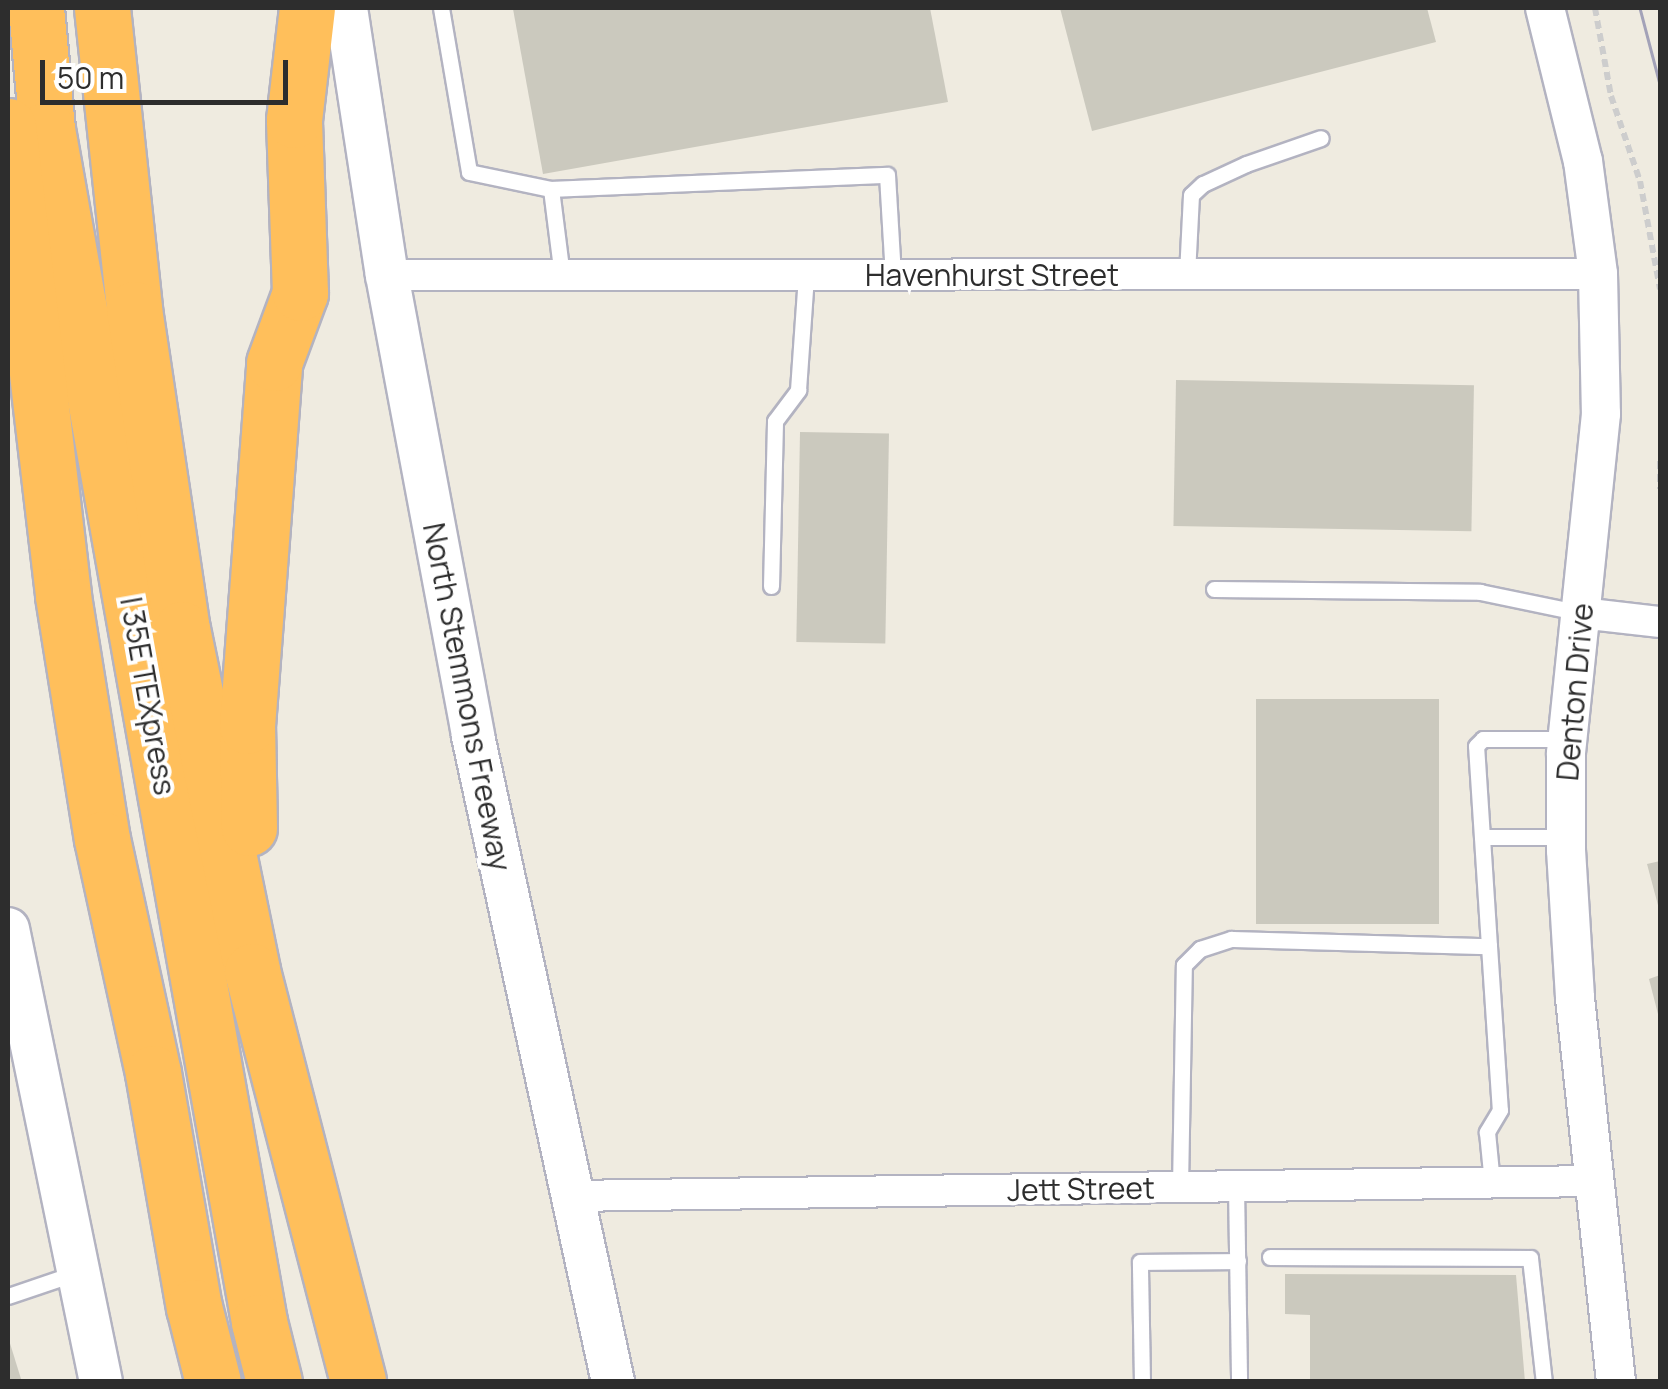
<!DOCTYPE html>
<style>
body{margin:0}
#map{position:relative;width:1668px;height:1389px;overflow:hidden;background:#efebe0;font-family:Manrope,sans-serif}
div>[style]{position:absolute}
.building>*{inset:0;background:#cbc9be;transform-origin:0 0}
.path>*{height:6px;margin-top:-3px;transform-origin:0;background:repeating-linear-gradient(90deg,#cdcdcd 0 8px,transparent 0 13px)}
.roads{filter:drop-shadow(2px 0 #b3b3c1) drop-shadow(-2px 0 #b3b3c1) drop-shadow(0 2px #b3b3c1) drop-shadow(0 -2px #b3b3c1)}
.service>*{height:15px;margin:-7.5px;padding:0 7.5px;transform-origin:7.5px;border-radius:7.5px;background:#fff}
.minor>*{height:30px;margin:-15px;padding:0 15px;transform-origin:15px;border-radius:15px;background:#fff}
.tertiary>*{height:38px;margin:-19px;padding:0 19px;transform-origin:19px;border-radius:19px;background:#fff}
.secondary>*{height:42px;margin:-21px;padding:0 21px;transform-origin:21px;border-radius:21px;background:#fff}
.motorway>*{height:55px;margin:-27.5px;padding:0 27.5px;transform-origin:27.5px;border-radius:27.5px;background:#ffbf5b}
.tram>*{height:2.5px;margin:-1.25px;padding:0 1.25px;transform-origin:1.25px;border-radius:1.25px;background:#a3a2b8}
span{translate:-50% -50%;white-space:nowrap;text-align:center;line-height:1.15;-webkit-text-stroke:8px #fff;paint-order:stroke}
.street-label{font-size:30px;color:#2d2d2d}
.frame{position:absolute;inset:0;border:10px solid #2d2d2d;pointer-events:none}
.scale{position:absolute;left:40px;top:60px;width:248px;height:45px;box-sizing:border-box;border:5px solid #2d2d2d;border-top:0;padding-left:12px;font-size:30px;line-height:35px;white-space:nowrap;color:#2d2d2d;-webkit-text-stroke:8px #fff;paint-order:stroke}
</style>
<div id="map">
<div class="building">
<div style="clip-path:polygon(930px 8px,948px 102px,543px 174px,513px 9px)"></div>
<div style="clip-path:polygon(1060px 8px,1427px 8px,1436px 42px,1092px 131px)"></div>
<div style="left:1176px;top:380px;width:298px;height:146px;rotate:1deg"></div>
<div style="left:800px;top:432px;width:89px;height:210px;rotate:1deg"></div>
<div style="left:1256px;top:699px;width:183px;height:225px"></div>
<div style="clip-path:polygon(1660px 861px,1660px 908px,1659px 909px,1647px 864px)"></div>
<div style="clip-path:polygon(1660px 975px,1660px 1018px,1659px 1018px,1649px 979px)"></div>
<div style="clip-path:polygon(1285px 1274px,1516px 1275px,1525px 1382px,1310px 1382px,1310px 1315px,1285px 1314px)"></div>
<div style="clip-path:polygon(8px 1337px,22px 1382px,8px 1382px)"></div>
</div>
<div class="path">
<div style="left:1595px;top:8px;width:89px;rotate:79.7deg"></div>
<div style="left:1611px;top:96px;width:90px;rotate:71.2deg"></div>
<div style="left:1640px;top:181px;width:110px;rotate:79.5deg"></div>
<div style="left:1660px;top:461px;width:28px;rotate:90deg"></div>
</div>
<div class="roads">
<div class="service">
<div style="left:441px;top:8px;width:166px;rotate:80.3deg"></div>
<div style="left:469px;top:172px;width:84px;rotate:11.7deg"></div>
<div style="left:551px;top:189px;width:88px;rotate:82.8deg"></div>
<div style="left:551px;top:189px;width:336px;rotate:-2.4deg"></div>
<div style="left:887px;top:175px;width:100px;rotate:86.6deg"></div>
<div style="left:1187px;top:274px;width:79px;rotate:-87.1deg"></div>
<div style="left:1191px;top:195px;width:16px;rotate:-43deg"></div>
<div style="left:1203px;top:184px;width:47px;rotate:-24.9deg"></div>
<div style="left:1246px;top:164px;width:79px;rotate:-19.1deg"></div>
<div style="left:771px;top:586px;width:165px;rotate:-88.6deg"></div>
<div style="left:775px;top:421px;width:39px;rotate:-53deg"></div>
<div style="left:798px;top:390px;width:115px;rotate:-86deg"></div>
<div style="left:1214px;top:589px;width:266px;rotate:0.6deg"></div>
<div style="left:1480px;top:592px;width:103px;rotate:11.7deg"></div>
<div style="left:1482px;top:837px;width:84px"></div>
<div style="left:1489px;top:946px;width:200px;rotate:-93.7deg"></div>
<div style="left:1476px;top:746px;width:10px;rotate:-45deg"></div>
<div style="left:1483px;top:739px;width:85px"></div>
<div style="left:1236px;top:1186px;width:196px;rotate:89.1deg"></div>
<div style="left:1180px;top:1187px;width:222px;rotate:-89deg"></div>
<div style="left:1184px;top:965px;width:23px;rotate:-45deg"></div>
<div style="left:1200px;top:949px;width:33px;rotate:-18deg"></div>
<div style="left:1231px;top:939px;width:258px;rotate:1.6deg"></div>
<div style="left:1489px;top:946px;width:164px;rotate:86.2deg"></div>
<div style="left:1500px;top:1110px;width:26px;rotate:121deg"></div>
<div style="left:1487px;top:1132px;width:51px;rotate:84.4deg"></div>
<div style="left:1270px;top:1257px;width:260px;rotate:0.2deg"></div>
<div style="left:1530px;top:1258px;width:125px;rotate:83.6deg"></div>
<div style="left:8px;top:1296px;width:72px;rotate:-18.7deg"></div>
<div style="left:1142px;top:1382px;width:120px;rotate:-91deg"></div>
<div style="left:1140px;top:1262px;width:98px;rotate:-0.6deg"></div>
</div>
<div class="minor">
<div style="left:387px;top:275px;width:1211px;rotate:-0.05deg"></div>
<div style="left:1581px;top:613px;width:80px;rotate:6.5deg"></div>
<div style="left:570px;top:1196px;width:1022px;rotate:-0.84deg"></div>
</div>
<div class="tertiary">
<div style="left:1545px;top:8px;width:158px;rotate:76.1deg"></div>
<div style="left:1583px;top:161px;width:114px;rotate:82.4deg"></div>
<div style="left:1598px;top:274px;width:140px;rotate:88.8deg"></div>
<div style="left:1601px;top:414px;width:342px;rotate:95.9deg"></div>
<div style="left:1566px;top:754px;width:96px;rotate:90deg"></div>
<div style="left:1566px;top:850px;width:148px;rotate:86.5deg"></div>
<div style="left:1575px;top:998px;width:386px;rotate:83.9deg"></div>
</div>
<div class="secondary">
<div style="left:346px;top:8px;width:270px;rotate:81.3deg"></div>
<div style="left:387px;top:275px;width:469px;rotate:79.4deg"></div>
<div style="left:473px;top:736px;width:661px;rotate:77.77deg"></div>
<div style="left:8px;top:929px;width:462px;rotate:78.4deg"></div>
</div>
<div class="motorway">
<div style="left:36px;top:8px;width:121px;rotate:84.8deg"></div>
<div style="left:47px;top:129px;width:1212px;rotate:79.92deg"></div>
<div style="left:259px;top:1322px;width:62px;rotate:76deg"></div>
<div style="left:102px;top:8px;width:303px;rotate:83.9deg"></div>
<div style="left:134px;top:309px;width:324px;rotate:81.5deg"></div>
<div style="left:182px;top:629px;width:349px;rotate:78.4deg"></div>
<div style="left:252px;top:971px;width:424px;rotate:75.5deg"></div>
<div style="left:8px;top:126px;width:473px;rotate:83.3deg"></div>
<div style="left:63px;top:596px;width:246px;rotate:80.9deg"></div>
<div style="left:102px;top:839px;width:239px;rotate:77.7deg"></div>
<div style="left:153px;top:1073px;width:238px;rotate:80.1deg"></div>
<div style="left:194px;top:1307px;width:77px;rotate:75.8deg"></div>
<div style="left:249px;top:828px;width:102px;rotate:-91.1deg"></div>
<div style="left:247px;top:726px;width:364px;rotate:-85.7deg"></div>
<div style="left:274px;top:363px;width:75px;rotate:-69.6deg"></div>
<div style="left:300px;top:293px;width:173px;rotate:-92deg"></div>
<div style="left:294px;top:120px;width:113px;rotate:-83.4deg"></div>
</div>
</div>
<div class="tram">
<div style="left:1640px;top:8px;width:79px;rotate:75.3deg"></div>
</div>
<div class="street-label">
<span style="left:992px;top:275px">Havenhurst Street</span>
<span style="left:1575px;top:692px;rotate:-85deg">Denton Drive</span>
<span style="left:148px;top:696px;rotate:80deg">I 35E TEXpress</span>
<span style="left:467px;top:697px;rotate:79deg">North Stemmons Freeway</span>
<span style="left:1081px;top:1189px;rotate:-1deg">Jett Street</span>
</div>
<div class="frame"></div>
<div class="scale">50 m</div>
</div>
